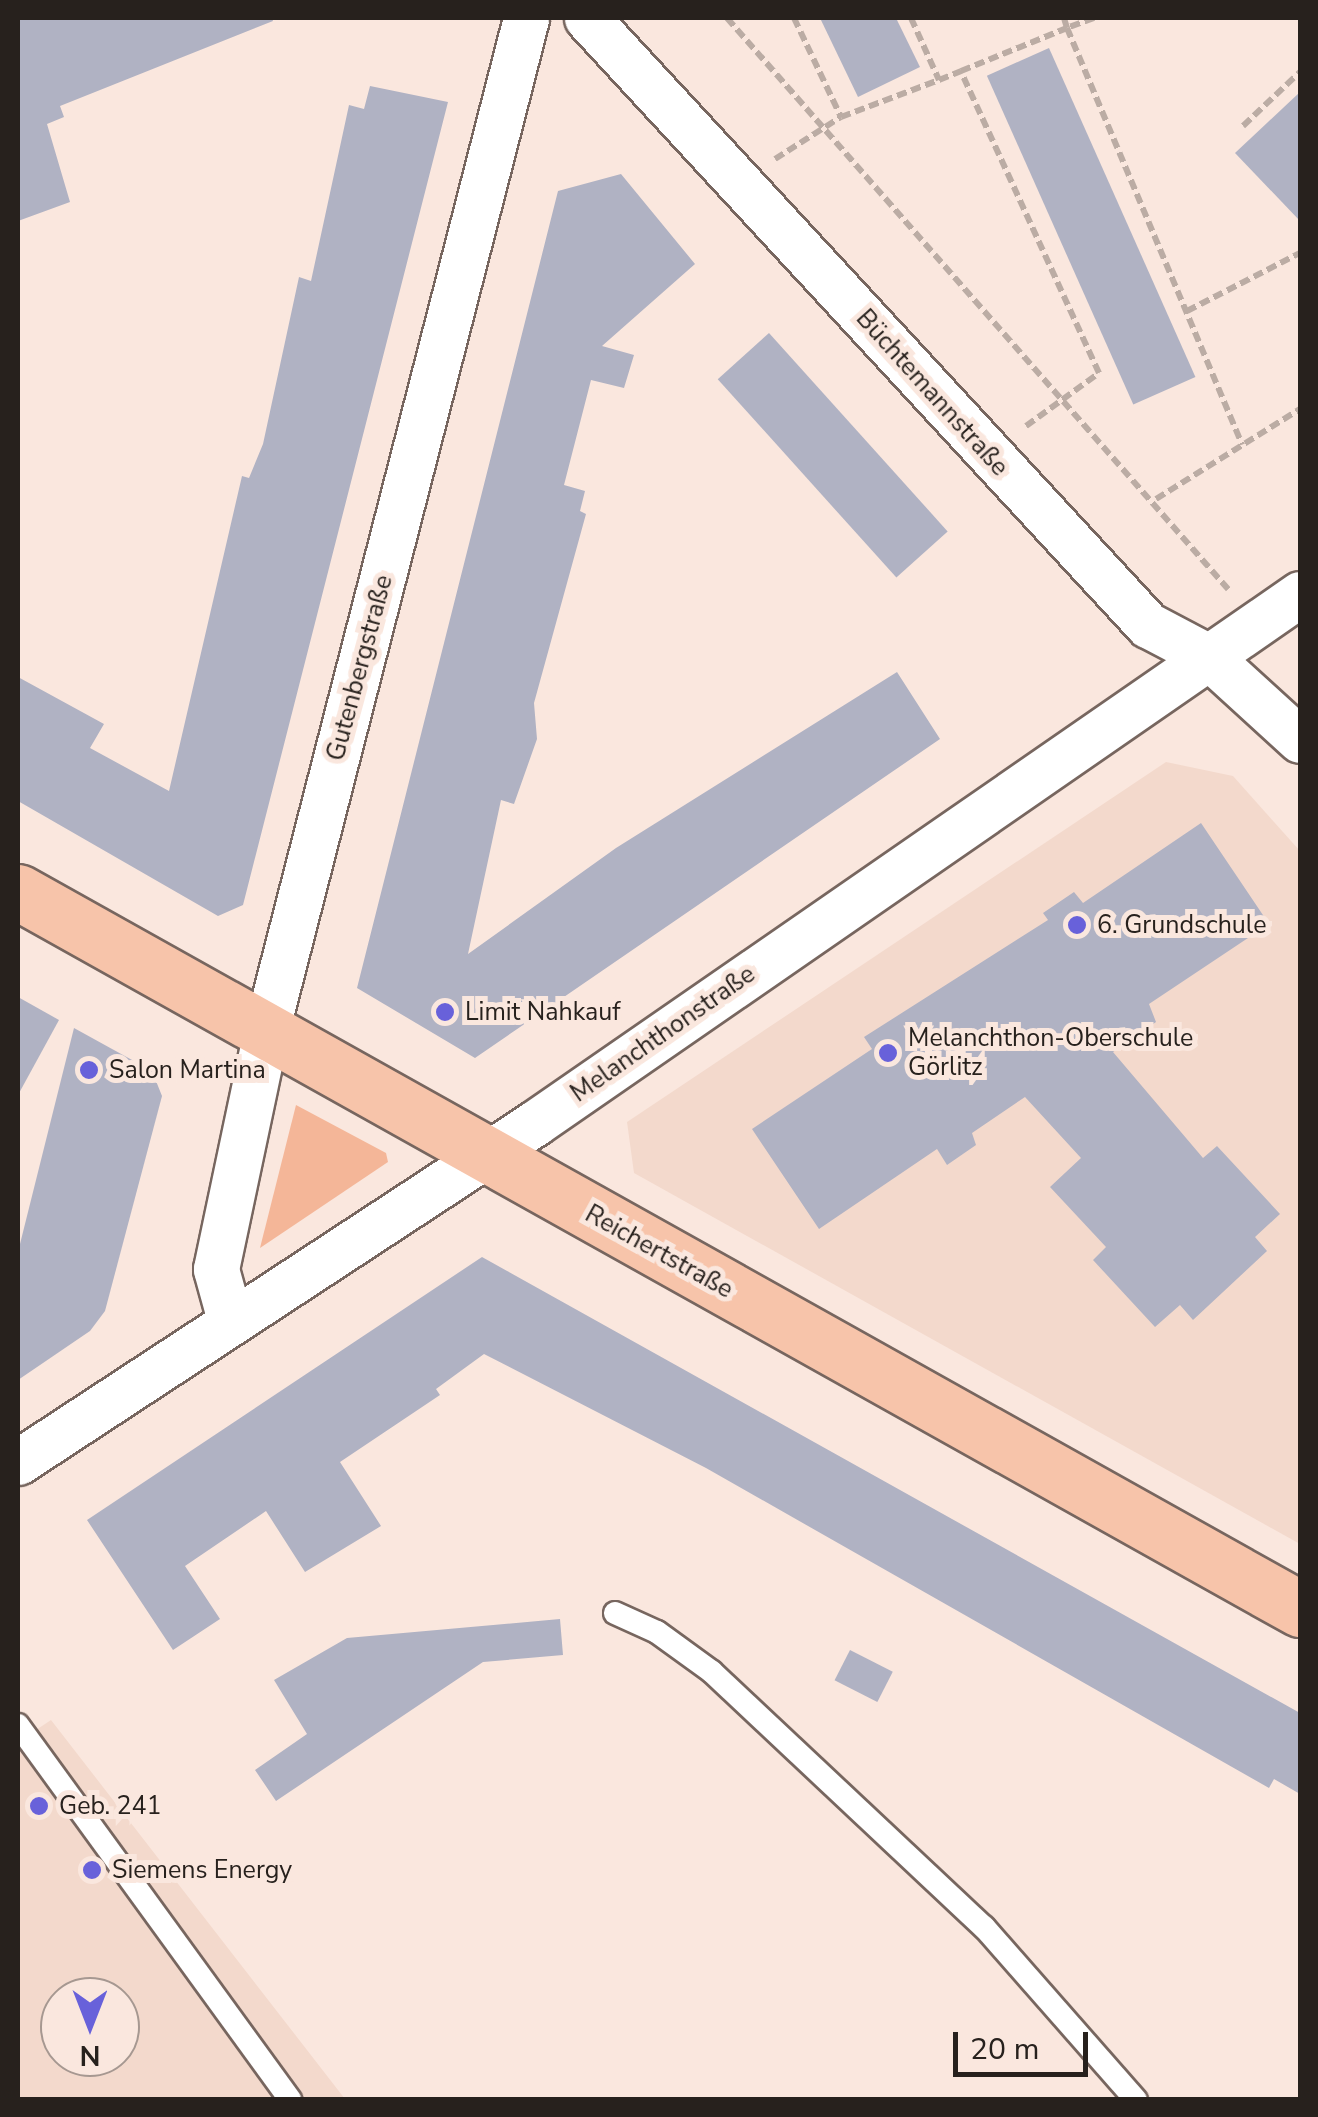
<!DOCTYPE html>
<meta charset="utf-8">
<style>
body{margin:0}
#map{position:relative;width:1318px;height:2117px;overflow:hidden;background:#fae7de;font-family:"Nunito Sans",sans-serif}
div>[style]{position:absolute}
.built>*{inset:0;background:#f3d9cc}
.green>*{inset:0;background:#f4b698}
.building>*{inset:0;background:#b0b2c3;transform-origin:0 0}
.path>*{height:6px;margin-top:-3px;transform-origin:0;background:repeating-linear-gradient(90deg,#bbaca4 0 10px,transparent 0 15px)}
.roads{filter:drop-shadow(2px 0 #77665f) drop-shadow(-2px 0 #77665f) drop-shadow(0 2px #77665f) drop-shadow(0 -2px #77665f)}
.lane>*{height:22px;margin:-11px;padding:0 11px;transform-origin:11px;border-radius:11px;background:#fff}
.street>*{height:45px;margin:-22.5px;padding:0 22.5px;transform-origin:22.5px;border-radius:22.5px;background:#fff}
.primary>*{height:55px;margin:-27.5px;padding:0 27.5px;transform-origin:27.5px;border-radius:27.5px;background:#f7c4aa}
.dots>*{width:28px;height:28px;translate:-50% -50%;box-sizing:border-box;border:5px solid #fae7de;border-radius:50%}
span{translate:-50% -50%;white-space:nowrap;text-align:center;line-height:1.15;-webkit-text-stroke:10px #fae7de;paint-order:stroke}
.street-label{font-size:25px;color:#27211d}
.poi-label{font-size:25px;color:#27211d}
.left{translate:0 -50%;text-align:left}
.frame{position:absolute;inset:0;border:20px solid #27211d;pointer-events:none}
.north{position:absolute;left:40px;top:1977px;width:100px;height:100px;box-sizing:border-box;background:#fae7de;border:2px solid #a69891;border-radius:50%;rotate:180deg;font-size:28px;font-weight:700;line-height:40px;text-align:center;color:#27211d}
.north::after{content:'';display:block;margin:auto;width:35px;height:45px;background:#6861da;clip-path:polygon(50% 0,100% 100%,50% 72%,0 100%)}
.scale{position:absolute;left:953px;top:2032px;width:135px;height:45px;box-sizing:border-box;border:5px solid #27211d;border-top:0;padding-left:12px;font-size:30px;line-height:35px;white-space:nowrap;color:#27211d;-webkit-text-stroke:8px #fae7de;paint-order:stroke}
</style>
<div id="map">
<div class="built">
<div style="clip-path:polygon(1166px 762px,1233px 776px,1300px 851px,1300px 1544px,634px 1173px,627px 1122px)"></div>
<div style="clip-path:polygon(evenodd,51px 1720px,345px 2099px,18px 2100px,18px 1742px,51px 1720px,60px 1997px,120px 1997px,120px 2057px,60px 2057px,60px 1997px)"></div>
</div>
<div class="green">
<div style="clip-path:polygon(296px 1105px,386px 1153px,388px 1162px,260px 1248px)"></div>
</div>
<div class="building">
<div style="clip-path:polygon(18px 18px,272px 18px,273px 21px,60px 106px,64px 117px,47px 124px,70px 202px,18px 221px)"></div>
<div style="clip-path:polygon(820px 18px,896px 18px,920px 67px,858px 97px)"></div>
<div style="left:1049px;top:48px;width:360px;height:68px;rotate:66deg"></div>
<div style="clip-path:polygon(370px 86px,448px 102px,243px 905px,218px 916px,18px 801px,18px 677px,104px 724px,90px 748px,169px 791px,242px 476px,249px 478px,263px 444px,299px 277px,311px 281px,349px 105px,364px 109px)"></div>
<div style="clip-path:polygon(1300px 92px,1300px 221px,1235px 153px)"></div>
<div style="clip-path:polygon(621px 174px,695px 264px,602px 346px,634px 355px,624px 388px,591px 380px,564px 485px,585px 491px,580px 511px,586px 514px,534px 703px,537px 739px,514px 804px,501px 800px,468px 954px,616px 848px,897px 672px,940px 739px,475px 1058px,357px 988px,558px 191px)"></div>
<div style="left:769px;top:333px;width:267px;height:69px;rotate:48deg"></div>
<div style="clip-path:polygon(1201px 823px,1269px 924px,1149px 1004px,1156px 1022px,1113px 1052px,1203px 1158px,1217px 1146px,1280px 1214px,1255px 1237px,1267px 1251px,1193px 1320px,1180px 1305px,1155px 1327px,1093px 1260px,1106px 1247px,1050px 1187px,1081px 1158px,1025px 1097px,972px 1133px,976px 1145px,947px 1165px,937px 1149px,819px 1229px,752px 1129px,872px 1049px,864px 1037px,1048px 920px,1043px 913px,1074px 892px,1083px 903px)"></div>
<div style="clip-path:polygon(18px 997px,59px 1020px,18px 1095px)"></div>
<div style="clip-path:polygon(74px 1028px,152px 1071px,162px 1096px,105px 1311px,90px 1331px,18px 1380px,18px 1252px)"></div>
<div style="clip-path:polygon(482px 1257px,1300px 1713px,1300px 1794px,1274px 1779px,1269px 1788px,706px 1468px,484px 1354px,436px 1389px,440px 1395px,340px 1462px,381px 1526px,305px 1572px,266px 1511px,185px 1566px,220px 1619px,173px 1650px,87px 1520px)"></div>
<div style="clip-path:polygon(560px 1619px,563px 1655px,483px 1662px,276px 1801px,255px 1770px,307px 1734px,274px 1680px,347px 1638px)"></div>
<div style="left:850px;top:1650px;width:48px;height:34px;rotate:27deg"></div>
</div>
<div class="path">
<div style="left:727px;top:18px;width:760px;rotate:48.74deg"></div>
<div style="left:794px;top:18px;width:110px;rotate:64.6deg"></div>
<div style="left:841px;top:117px;width:105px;rotate:-20.7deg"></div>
<div style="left:911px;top:18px;width:68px;rotate:65.7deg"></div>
<div style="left:939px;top:80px;width:24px;rotate:-22deg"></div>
<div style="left:1094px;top:18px;width:29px;rotate:160deg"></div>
<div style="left:1067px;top:28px;width:452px;rotate:67.2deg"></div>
<div style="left:1243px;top:126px;width:79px;rotate:-43.5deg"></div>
<div style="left:775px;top:159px;width:78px;rotate:-32.5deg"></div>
<div style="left:1187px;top:311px;width:127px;rotate:-27.2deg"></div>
<div style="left:1026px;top:426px;width:90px;rotate:-36deg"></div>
<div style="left:1099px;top:373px;width:332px;rotate:-114.6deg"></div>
<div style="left:961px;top:71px;width:114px;rotate:-22.1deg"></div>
<div style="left:1067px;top:28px;width:10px;rotate:-107deg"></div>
<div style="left:1156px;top:499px;width:170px;rotate:-32deg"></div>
</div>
<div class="roads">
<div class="lane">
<div style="left:615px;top:1613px;width:46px;rotate:24.3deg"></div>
<div style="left:657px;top:1632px;width:68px;rotate:36deg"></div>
<div style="left:712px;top:1672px;width:373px;rotate:43.2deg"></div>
<div style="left:984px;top:1927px;width:230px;rotate:48.7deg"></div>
<div style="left:18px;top:1725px;width:463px;rotate:54deg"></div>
</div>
<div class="street">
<div style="left:587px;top:18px;width:827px;rotate:47.26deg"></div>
<div style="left:1148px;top:625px;width:69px;rotate:27.7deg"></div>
<div style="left:1209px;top:657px;width:123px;rotate:42.4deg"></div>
<div style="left:230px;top:1320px;width:53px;rotate:-105.4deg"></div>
<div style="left:216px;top:1269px;width:243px;rotate:-78.1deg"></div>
<div style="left:266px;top:1031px;width:1046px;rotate:-75.6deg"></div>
<div style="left:18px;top:1462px;width:618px;rotate:-33.25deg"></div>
<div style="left:535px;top:1123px;width:930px;rotate:-34.66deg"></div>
</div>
<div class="primary">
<div style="left:18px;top:892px;width:1469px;rotate:29.22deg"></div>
</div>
</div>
<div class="dots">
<div style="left:1077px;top:925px;background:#6861da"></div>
<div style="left:445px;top:1012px;background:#6861da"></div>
<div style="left:888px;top:1053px;background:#6861da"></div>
<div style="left:89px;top:1070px;background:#6861da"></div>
<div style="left:39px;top:1806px;background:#6861da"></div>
<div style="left:92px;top:1870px;background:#6861da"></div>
</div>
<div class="street-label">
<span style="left:932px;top:393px;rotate:48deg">Büchtemannstraße</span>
<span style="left:360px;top:668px;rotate:-75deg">Gutenbergstraße</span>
<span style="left:663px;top:1034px;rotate:-35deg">Melanchthonstraße</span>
<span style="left:659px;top:1252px;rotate:29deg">Reichertstraße</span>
</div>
<div class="poi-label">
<span class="left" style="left:1097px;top:925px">6. Grundschule</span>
<span class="left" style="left:465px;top:1012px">Limit Nahkauf</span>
<span class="left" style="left:908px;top:1053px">Melanchthon-Oberschule<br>Görlitz</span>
<span class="left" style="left:109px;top:1070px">Salon Martina</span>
<span class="left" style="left:59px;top:1806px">Geb. 241</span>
<span class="left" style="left:112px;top:1870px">Siemens Energy</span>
</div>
<div class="frame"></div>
<div class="north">N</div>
<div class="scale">20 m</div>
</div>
